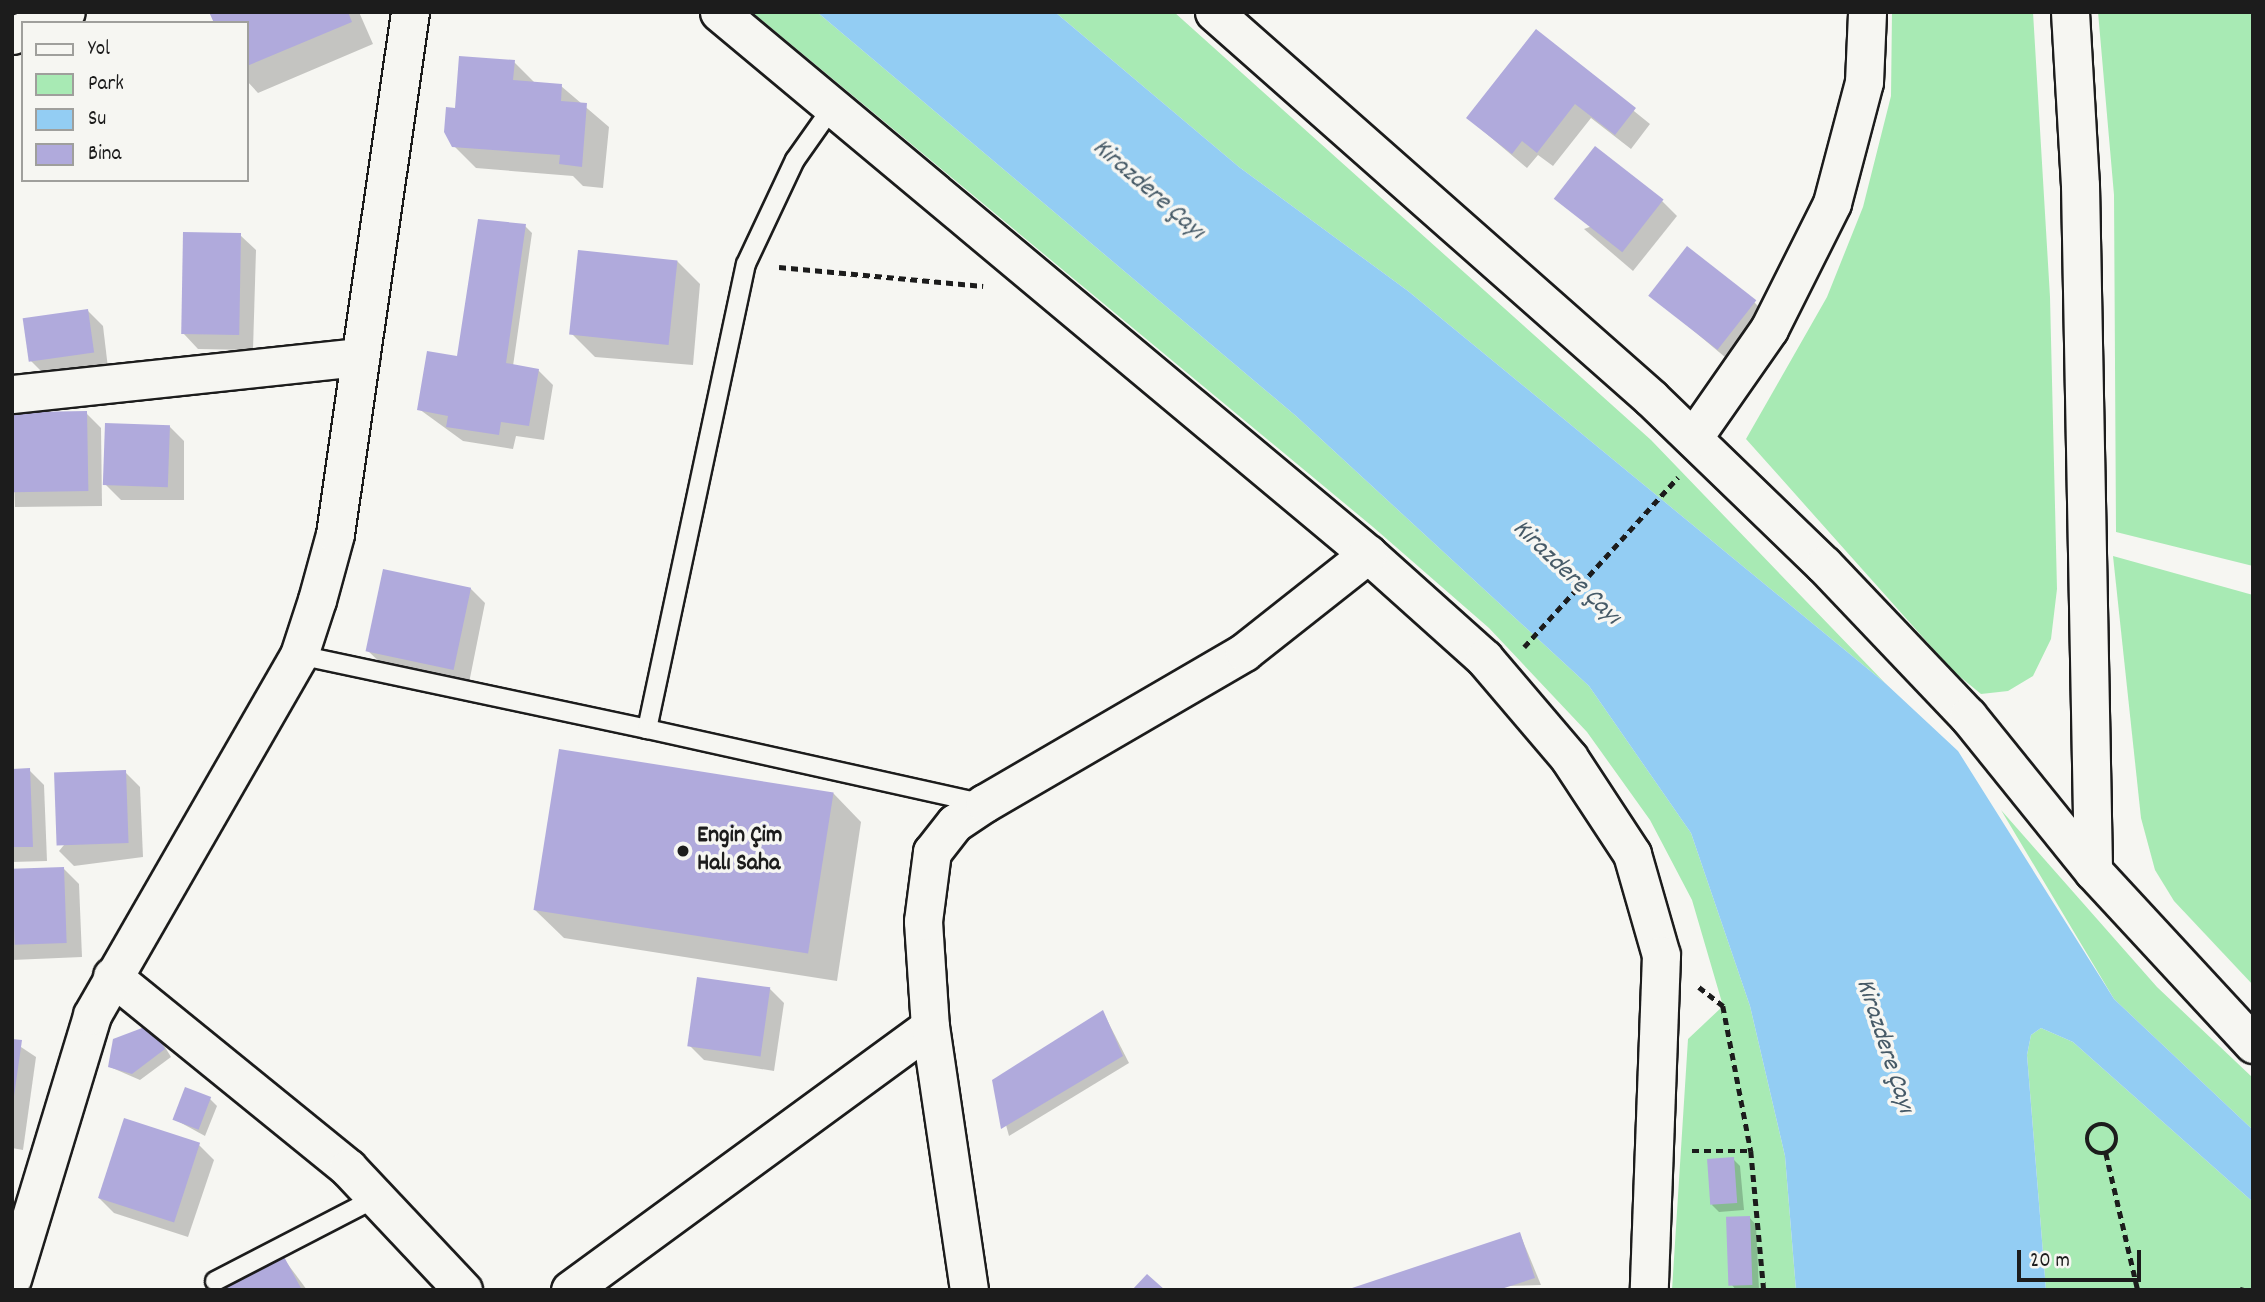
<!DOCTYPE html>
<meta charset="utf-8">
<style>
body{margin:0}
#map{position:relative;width:2265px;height:1302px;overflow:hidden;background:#f6f6f2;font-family:Dekko,sans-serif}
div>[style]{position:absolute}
.green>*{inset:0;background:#a8eab4}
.water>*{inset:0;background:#93cdf3}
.shadow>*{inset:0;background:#0003}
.building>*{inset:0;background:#b0aadc;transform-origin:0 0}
.path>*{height:4.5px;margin-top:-2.25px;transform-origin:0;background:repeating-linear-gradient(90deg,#1c1c1c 0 7px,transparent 0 12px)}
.path>.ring{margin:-2.25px;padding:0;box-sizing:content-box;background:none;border:4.5px solid #1c1c1c;border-radius:50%}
.roads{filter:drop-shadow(2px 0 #1c1c1c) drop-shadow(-2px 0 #1c1c1c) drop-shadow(0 2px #1c1c1c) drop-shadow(0 -2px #1c1c1c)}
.service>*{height:18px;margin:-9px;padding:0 9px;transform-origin:9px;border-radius:9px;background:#f6f6f2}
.minor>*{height:37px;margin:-18.5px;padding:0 18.5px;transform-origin:18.5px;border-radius:18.5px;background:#f6f6f2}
.dots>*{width:19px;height:19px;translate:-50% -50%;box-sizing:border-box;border:4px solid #f6f6f2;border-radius:50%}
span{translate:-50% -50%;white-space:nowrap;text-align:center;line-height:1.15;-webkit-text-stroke:7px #f6f6f2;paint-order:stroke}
.poi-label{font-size:24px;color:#1c1c1c;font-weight:700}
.left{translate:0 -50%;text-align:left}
.water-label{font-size:26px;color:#465a67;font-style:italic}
.frame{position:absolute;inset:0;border:14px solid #1c1c1c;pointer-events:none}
.legend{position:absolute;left:21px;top:21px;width:228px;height:161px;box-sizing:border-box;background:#f6f6f2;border:2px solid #9f9f9c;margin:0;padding:9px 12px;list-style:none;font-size:21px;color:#1c1c1c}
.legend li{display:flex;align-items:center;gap:14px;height:35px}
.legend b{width:35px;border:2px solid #9f9f9c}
.scale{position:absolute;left:2017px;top:1250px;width:124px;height:32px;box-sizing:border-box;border:4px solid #1c1c1c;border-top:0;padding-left:9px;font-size:21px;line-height:24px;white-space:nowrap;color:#1c1c1c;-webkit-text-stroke:5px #f6f6f2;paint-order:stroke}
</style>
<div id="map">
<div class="green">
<div style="clip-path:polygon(752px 12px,817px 12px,1296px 416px,1589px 686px,1691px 833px,1750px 1006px,1785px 1156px,1796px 1290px,1672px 1290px,1688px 1039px,1723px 1006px,1692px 900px,1650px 820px,1587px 732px,1489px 628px,1373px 527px)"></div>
<div style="clip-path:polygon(1055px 12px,1174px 12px,1651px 440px,1885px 683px,1408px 291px,1239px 167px)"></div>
<div style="clip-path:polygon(1892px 12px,2033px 12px,2050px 297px,2057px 589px,2051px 639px,2033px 676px,2008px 691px,1981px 694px,1953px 671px,1746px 439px,1827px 297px,1863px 207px,1891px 96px)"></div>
<div style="clip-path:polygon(2098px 12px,2253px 12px,2253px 566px,2116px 532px,2114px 195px)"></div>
<div style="clip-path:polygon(2113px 556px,2253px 595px,2253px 985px,2174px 901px,2155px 870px,2141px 818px)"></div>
<div style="clip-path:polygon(2001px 810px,2157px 987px,2253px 1078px,2253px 1130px,2114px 999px)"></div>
<div style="clip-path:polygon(2041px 1028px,2073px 1042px,2253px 1202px,2253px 1290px,2046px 1290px,2027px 1055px,2031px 1035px)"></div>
</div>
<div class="water">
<div style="clip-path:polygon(817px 12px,1055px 12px,1239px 167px,1408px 291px,1885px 683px,1958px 751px,2114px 999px,2253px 1130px,2253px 1202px,2073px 1042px,2041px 1028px,2031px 1035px,2027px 1055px,2046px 1290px,1796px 1290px,1785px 1156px,1750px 1006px,1691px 833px,1589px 686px,1296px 416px)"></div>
</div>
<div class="shadow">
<div style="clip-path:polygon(211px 12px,359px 12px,373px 44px,258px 93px,247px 81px,247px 23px)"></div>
<div style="clip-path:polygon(1536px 32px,1650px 124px,1631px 149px,1591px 118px,1553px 166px,1538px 155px,1527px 168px,1468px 118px)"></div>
<div style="clip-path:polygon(514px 62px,536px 84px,561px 86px,609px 127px,603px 188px,583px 186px,573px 176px,476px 168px,453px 145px,456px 110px)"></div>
<div style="clip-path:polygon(1662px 201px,1677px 216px,1633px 271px,1584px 229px)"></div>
<div style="clip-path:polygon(525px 226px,532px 233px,513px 366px,538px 370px,553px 385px,544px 440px,516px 436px,513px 449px,463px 441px,419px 409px,459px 358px)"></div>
<div style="clip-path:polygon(240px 235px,256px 250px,253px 350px,198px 349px,183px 333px)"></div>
<div style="clip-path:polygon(677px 261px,700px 284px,693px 365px,595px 357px,572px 334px)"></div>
<div style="clip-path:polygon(1657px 300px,1754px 302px,1769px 317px,1732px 363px)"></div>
<div style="clip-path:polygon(88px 311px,103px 326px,108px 368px,46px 376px,31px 361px)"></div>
<div style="clip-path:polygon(86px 413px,101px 428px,102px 506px,15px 507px,12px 414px)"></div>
<div style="clip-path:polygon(169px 426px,184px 441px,184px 500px,121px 500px,106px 485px)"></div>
<div style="clip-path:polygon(470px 588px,485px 603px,469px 683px,384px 666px,368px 651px)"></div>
<div style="clip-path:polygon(12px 770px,29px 770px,44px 785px,47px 861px,12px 862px)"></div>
<div style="clip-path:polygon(125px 772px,140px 787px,143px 857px,74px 866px,59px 851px)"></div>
<div style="clip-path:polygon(833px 793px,861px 822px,837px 981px,564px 938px,535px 910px)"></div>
<div style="clip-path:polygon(64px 869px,79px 884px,82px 957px,12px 960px,12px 871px)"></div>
<div style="clip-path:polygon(769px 988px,784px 1003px,774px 1071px,704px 1060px,689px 1045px)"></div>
<div style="clip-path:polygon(1103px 1012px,1129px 1063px,1009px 1136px,994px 1081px)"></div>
<div style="clip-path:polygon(157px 1034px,171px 1057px,140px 1080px,110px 1067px)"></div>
<div style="clip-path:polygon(12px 1041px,36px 1057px,23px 1150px,12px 1148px)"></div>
<div style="clip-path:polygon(210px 1099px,217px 1106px,205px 1136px,174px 1119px)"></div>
<div style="clip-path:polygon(199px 1145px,214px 1160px,188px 1237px,114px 1213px,99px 1198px)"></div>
<div style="clip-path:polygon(1733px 1159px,1740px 1166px,1744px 1210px,1719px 1212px,1712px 1205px)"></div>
<div style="clip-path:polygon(1749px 1217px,1756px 1225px,1759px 1290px,1736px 1290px,1732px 1285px)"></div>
<div style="clip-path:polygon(1520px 1234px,1541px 1285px,1350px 1290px)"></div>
<div style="clip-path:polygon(281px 1255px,307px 1290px,216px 1290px)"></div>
</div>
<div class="building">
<div style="clip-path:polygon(209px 12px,348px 12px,352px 22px,247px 66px,247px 23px,214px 23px)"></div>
<div style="clip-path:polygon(1536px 29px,1636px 108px,1615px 135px,1575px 104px,1537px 153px,1522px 141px,1512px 154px,1466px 118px)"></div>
<div style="clip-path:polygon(459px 56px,515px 60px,513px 80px,562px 84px,561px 101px,587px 103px,582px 167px,559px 164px,560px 155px,452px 147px,444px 132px,446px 107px,455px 108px)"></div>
<div style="left:1595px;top:146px;width:87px;height:67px;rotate:38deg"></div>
<div style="clip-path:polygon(478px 219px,526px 224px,506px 363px,539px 369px,529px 426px,501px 422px,499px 435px,446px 427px,448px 416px,417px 410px,427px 351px,457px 356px)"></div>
<div style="left:183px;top:232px;width:58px;height:102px;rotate:1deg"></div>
<div style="left:1687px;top:246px;width:88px;height:63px;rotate:38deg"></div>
<div style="left:578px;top:250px;width:100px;height:85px;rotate:6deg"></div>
<div style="left:88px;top:309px;width:44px;height:66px;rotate:82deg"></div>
<div style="left:87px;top:411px;width:80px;height:75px;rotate:89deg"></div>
<div style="left:105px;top:423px;width:65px;height:62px;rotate:2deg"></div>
<div style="left:383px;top:569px;width:90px;height:84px;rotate:12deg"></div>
<div style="left:559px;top:749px;width:278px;height:163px;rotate:9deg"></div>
<div style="clip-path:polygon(30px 768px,33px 847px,12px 847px,12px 769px)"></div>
<div style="left:126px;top:770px;width:73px;height:72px;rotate:88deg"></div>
<div style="left:64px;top:867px;width:76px;height:52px;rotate:88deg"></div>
<div style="left:697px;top:977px;width:74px;height:70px;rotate:8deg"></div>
<div style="clip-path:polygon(1103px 1010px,1123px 1056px,1001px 1129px,992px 1080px)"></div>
<div style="clip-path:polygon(150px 1025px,165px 1049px,132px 1074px,108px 1067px,113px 1039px)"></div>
<div style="clip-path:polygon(12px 1039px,22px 1040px,14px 1096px,12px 1096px)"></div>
<div style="left:185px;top:1087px;width:28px;height:35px;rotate:21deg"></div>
<div style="left:124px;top:1118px;width:80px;height:84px;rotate:18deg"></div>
<div style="left:1734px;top:1157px;width:46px;height:27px;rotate:86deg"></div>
<div style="left:1750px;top:1216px;width:69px;height:24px;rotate:88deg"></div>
<div style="clip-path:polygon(1520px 1232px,1535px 1278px,1498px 1290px,1346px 1290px)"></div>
<div style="clip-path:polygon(282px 1253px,302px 1290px,213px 1290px)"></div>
<div style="clip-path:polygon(1147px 1274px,1165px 1290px,1132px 1290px)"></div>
</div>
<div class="path">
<div style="left:779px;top:267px;width:205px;rotate:5.3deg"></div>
<div style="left:1524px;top:647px;width:229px;rotate:-47.8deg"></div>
<div style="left:1699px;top:987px;width:31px;rotate:38deg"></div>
<div style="left:1723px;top:1006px;width:148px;rotate:79.1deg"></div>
<div style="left:1751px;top:1151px;width:140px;rotate:84.7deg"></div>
<div class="ring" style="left:2087px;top:1124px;width:25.5px;height:25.5px"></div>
<div style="left:1692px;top:1151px;width:59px"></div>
<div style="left:2106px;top:1153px;width:141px;rotate:76.9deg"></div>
<div style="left:2240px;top:1289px;width:4px;rotate:14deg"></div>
</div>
<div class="roads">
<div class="service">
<div style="left:299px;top:655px;width:356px;rotate:12deg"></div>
<div style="left:647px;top:729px;width:475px;rotate:-78deg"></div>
<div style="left:746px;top:264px;width:115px;rotate:-64.8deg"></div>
<div style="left:795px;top:160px;width:62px;rotate:-54.8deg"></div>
<div style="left:647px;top:729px;width:343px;rotate:12.5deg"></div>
<div style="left:215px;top:1281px;width:181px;rotate:-27.3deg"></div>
</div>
<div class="minor">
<div style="left:719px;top:12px;width:846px;rotate:39.87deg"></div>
<div style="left:1368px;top:554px;width:156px;rotate:41.9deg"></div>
<div style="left:1484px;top:658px;width:131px;rotate:49.6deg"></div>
<div style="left:1569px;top:758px;width:115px;rotate:56.7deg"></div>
<div style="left:1632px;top:854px;width:105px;rotate:74deg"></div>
<div style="left:1661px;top:955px;width:335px;rotate:92.1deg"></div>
<div style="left:1214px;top:12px;width:583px;rotate:41.45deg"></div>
<div style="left:1651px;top:398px;width:240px;rotate:44deg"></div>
<div style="left:1824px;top:565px;width:209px;rotate:46.4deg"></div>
<div style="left:1968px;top:716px;width:199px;rotate:51.1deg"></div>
<div style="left:2093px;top:871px;width:236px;rotate:47.2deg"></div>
<div style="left:2070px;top:12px;width:173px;rotate:86.7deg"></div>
<div style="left:2080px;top:185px;width:686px;rotate:88.91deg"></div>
<div style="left:41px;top:23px;width:27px;rotate:-24deg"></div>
<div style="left:12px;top:35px;width:12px;rotate:-20deg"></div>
<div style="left:12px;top:394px;width:350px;rotate:-6.1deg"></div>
<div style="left:1693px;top:438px;width:133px;rotate:-55.1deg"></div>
<div style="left:1769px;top:329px;width:141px;rotate:-63.4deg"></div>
<div style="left:1832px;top:203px;width:125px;rotate:-75.2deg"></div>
<div style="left:1864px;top:82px;width:70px;rotate:-87.5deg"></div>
<div style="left:112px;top:976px;width:304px;rotate:39.1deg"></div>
<div style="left:348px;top:1168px;width:168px;rotate:46.7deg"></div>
<div style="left:12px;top:1279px;width:276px;rotate:-73.1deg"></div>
<div style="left:92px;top:1015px;width:415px;rotate:-60.1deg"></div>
<div style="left:299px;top:655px;width:58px;rotate:-71.9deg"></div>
<div style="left:317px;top:600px;width:68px;rotate:-74.7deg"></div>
<div style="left:335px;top:534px;width:527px;rotate:-81.82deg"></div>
<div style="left:570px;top:1290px;width:446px;rotate:-36.2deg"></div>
<div style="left:969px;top:1290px;width:266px;rotate:-98.4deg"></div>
<div style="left:930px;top:1027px;width:106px;rotate:-93.8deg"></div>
<div style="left:923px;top:921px;width:70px;rotate:-82.6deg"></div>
<div style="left:932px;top:852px;width:37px;rotate:-52deg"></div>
<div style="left:955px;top:823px;width:36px;rotate:-34deg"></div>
<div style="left:985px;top:803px;width:300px;rotate:-30.2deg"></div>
<div style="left:1244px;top:652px;width:158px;rotate:-38.3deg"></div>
</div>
</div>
<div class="dots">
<div style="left:683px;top:851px;background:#1c1c1c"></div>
</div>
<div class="poi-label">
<span class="left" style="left:697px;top:851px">Engin Çim<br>Halı Saha</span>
</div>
<div class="water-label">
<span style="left:1148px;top:190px;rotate:41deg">Kirazdere Çayı</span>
<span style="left:1566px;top:573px;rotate:44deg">Kirazdere Çayı</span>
<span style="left:1884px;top:1046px;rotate:72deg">Kirazdere Çayı</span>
</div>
<div class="frame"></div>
<ul class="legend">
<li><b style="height:9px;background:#f6f6f2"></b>Yol</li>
<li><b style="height:19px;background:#a8eab4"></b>Park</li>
<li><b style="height:19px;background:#93cdf3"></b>Su</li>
<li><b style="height:19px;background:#b0aadc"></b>Bina</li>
</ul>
<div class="scale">20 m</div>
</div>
